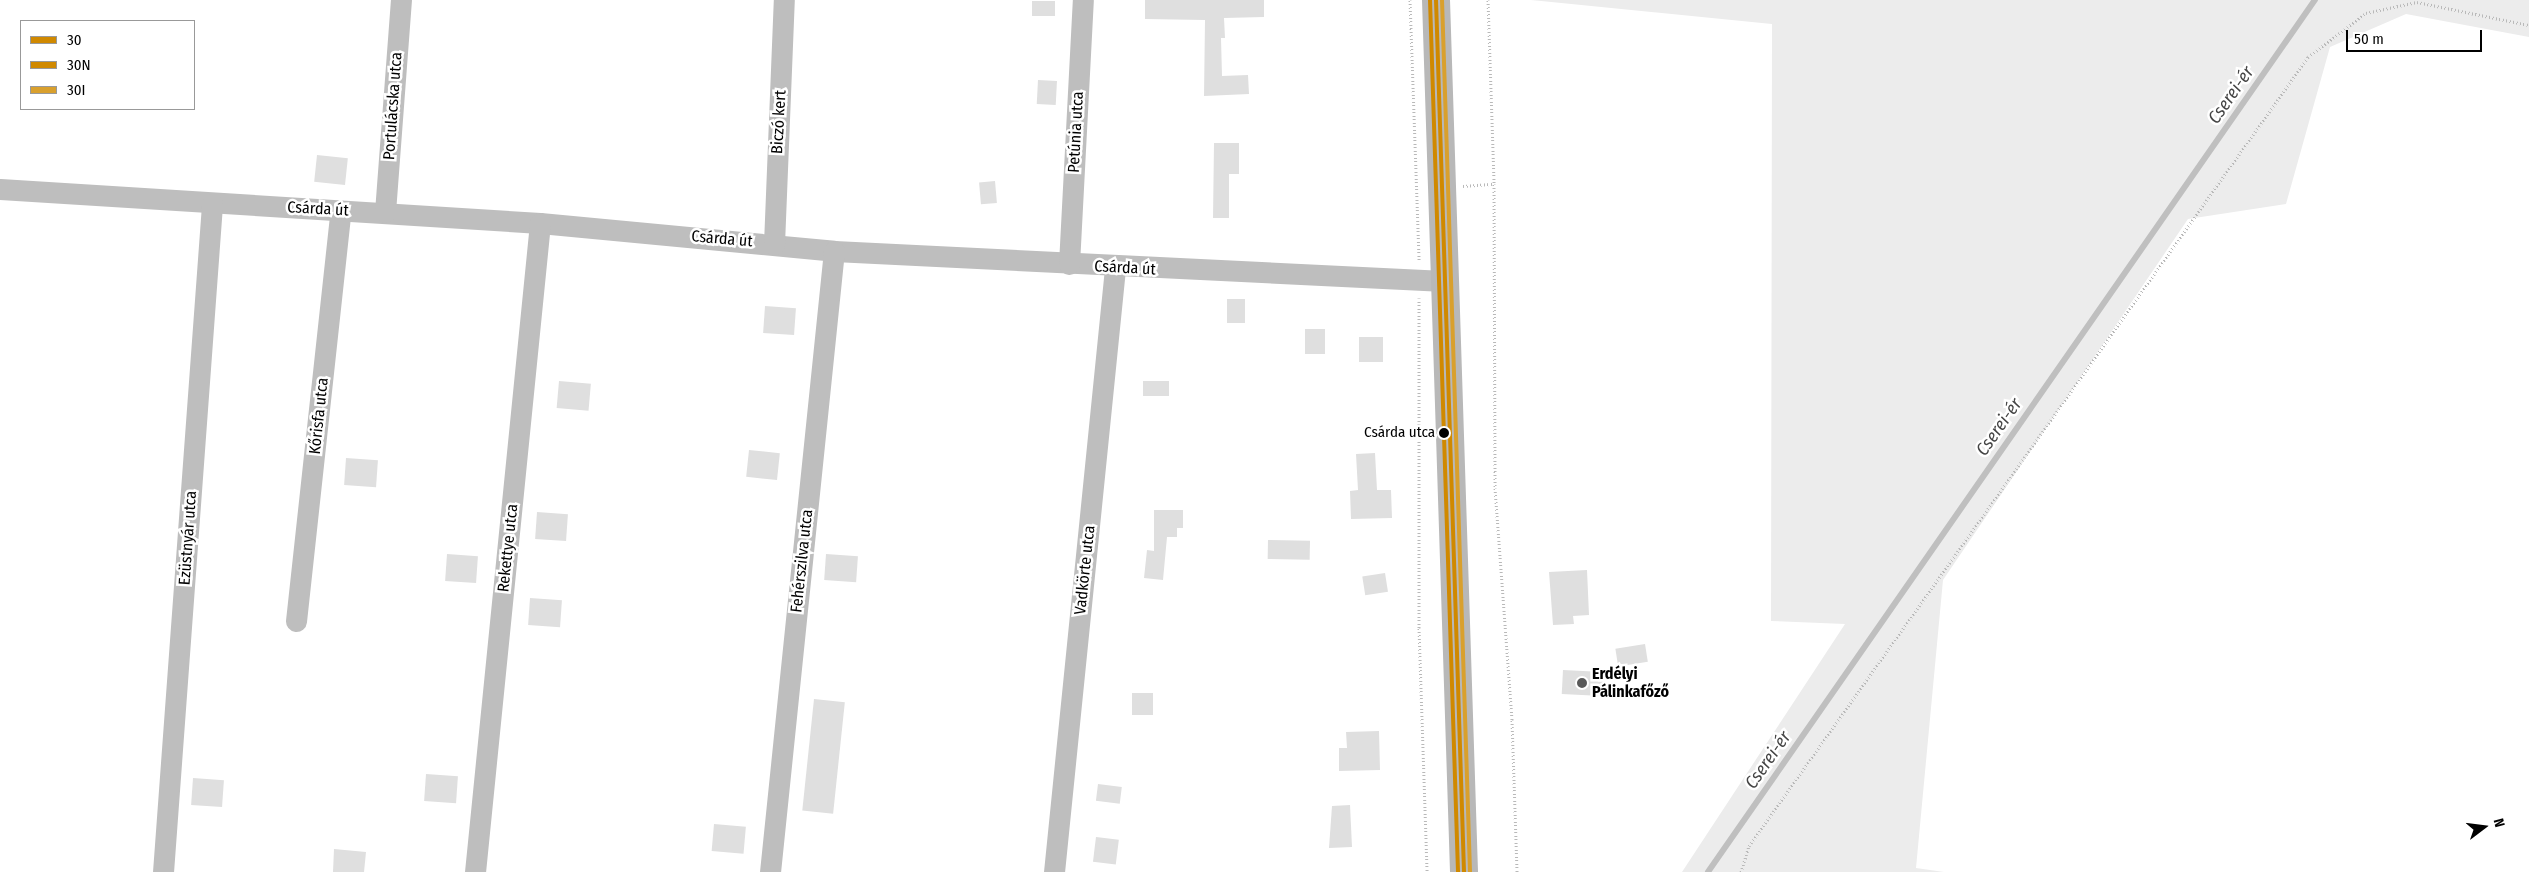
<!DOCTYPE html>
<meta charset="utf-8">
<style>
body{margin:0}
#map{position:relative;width:2529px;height:872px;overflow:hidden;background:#fff;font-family:"Fira Sans Condensed",sans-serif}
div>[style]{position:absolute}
.green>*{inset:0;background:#ececec}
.stream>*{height:5.5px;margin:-2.75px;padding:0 2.75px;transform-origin:2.75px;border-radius:2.75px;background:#bfbfbf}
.building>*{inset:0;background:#dfdfdf;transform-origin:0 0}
.path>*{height:3px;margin-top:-1.5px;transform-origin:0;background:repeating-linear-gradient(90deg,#b9b9b9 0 1px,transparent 0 3.5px)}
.street>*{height:21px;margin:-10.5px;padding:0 10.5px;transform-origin:10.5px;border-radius:10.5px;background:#bebebe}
.secondary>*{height:28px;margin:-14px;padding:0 14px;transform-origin:14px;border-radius:14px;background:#b8b8b8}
.bus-1>*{height:4px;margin:-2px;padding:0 2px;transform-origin:2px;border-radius:2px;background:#d08900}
.bus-2>*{height:4px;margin:-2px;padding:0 2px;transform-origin:2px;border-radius:2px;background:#d08900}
.bus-3>*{height:4px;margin:-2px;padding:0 2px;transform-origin:2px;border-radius:2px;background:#d9a02d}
.dots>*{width:14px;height:14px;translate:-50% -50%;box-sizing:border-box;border:2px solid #fff;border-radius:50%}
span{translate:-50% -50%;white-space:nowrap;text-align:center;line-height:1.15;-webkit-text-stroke:5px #fff;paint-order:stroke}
.bus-label{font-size:15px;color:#000}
.right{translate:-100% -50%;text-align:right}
.street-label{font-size:16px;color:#000}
.poi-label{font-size:16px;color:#000;font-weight:700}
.left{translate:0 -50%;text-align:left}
.water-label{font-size:18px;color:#444;font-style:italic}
.legend{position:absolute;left:20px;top:20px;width:175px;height:90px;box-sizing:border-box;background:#fff;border:1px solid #999;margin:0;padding:6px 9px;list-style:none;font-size:15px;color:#000}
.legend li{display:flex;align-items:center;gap:10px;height:25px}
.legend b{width:25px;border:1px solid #999}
.north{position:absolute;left:2459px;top:802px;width:50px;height:50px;-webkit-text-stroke:4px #fff;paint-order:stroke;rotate:75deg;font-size:14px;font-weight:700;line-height:20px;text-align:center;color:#000}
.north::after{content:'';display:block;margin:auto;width:18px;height:22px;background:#000;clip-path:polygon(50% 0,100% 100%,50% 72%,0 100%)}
.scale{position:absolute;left:2346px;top:30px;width:136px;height:22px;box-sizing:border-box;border:2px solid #000;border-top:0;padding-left:6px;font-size:15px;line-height:18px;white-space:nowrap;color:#000;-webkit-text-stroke:4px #fff;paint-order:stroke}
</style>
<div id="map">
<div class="green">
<div style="clip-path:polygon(1531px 0,2529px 0,2529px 37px,2406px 14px,2330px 47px,2286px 204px,2188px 219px,1943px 580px,1916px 868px,1944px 872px,1682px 872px,1845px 624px,1771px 621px,1772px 24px)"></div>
</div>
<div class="stream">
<div style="left:1708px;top:872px;width:1062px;rotate:-55.16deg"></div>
</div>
<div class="building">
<div style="clip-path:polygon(1145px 0,1264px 0,1264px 17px,1224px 18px,1225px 38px,1221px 38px,1222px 76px,1248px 75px,1249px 94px,1204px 96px,1205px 20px,1145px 19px)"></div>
<div style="left:1032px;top:1px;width:23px;height:15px"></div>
<div style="left:1038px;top:80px;width:19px;height:24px;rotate:3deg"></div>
<div style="clip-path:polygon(1214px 143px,1239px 143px,1239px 174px,1229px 174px,1229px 218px,1213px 218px)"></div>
<div style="left:317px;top:155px;width:31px;height:27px;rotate:6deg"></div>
<div style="left:995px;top:181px;width:22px;height:16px;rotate:85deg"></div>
<div style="left:1227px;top:299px;width:18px;height:24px"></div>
<div style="left:765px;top:306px;width:31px;height:27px;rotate:4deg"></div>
<div style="left:1305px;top:329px;width:20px;height:25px"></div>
<div style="left:1359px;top:337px;width:24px;height:25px"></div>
<div style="left:559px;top:381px;width:32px;height:27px;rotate:5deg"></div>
<div style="left:1143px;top:381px;width:26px;height:15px"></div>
<div style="left:749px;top:450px;width:31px;height:27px;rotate:6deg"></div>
<div style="clip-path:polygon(1375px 453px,1377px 490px,1391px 490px,1392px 518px,1351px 519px,1350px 491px,1358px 490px,1356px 454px)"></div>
<div style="left:346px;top:458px;width:32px;height:27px;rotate:4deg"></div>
<div style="clip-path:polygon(1154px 510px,1183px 510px,1183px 528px,1177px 528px,1177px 537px,1167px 537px,1163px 580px,1144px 578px,1147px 550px,1154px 551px)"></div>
<div style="left:537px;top:512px;width:31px;height:27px;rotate:4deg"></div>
<div style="left:1268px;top:540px;width:42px;height:19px;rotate:1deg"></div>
<div style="left:447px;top:554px;width:31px;height:27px;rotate:4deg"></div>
<div style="left:826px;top:554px;width:32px;height:26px;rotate:4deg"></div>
<div style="clip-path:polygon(1587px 570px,1589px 615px,1573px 616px,1574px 624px,1553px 625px,1549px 572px)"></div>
<div style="left:1385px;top:573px;width:19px;height:23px;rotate:81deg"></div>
<div style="left:530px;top:598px;width:32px;height:27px;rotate:4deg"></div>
<div style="left:1645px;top:644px;width:18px;height:30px;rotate:81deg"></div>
<div style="left:1563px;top:670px;width:40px;height:24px;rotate:3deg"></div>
<div style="left:1132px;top:693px;width:21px;height:22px"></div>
<div style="left:814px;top:699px;width:31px;height:112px;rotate:6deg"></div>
<div style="clip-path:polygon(1379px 731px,1380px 770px,1339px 771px,1339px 748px,1347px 748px,1346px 732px)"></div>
<div style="left:426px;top:774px;width:32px;height:27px;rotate:4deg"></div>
<div style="left:193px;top:778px;width:31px;height:27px;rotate:4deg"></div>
<div style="left:1098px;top:784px;width:24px;height:17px;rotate:7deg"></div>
<div style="clip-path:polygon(1350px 805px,1352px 847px,1329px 848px,1332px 806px)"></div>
<div style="left:714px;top:824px;width:32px;height:27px;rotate:5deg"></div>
<div style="left:1096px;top:837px;width:23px;height:25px;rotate:7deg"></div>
<div style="clip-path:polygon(334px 849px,366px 852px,364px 872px,333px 872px)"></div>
</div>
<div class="path">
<div style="left:1410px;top:0;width:262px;rotate:88deg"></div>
<div style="left:1488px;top:0;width:184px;rotate:88.1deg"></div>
<div style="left:1463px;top:186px;width:31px;rotate:-4deg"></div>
<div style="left:1494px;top:184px;width:304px;rotate:89.8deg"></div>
<div style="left:1495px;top:488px;width:233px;rotate:85.8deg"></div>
<div style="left:1512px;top:720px;width:152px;rotate:88.1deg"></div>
<div style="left:1419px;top:298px;width:330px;rotate:90deg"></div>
<div style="left:1419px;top:628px;width:244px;rotate:88.1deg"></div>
<div style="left:1741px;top:872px;width:27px;rotate:-73deg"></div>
<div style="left:1749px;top:846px;width:967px;rotate:-54.68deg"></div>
<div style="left:2308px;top:57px;width:73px;rotate:-37.2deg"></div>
<div style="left:2366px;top:13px;width:52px;rotate:-12.2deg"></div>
<div style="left:2417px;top:2px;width:114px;rotate:11.6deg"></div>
</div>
<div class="street">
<div style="left:0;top:189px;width:541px;rotate:3.6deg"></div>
<div style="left:540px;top:223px;width:295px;rotate:5.4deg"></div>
<div style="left:834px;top:251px;width:611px;rotate:2.82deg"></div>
<div style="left:385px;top:212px;width:213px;rotate:-85.7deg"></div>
<div style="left:774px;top:244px;width:244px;rotate:-87.7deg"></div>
<div style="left:1069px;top:264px;width:264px;rotate:-87deg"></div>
<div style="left:296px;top:621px;width:413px;rotate:-83.8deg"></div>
<div style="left:163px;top:872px;width:670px;rotate:-85.8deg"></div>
<div style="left:475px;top:872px;width:652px;rotate:-84.28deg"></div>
<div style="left:770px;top:872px;width:624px;rotate:-84.12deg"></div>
<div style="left:1054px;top:872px;width:607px;rotate:-84.23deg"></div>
</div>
<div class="secondary">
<div style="left:1436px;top:0;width:872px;rotate:88.16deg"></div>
</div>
<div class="bus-1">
<div style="left:1436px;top:0;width:872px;rotate:88.16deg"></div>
</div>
<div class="bus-2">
<div style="left:1430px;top:0;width:872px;rotate:88.16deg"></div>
</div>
<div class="bus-3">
<div style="left:1442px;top:0;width:872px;rotate:88.16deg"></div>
</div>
<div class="dots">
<div style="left:1444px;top:433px;background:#000"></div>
<div style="left:1582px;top:683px;background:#595959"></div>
</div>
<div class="bus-label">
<span class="right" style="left:1435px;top:433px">Csárda utca</span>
</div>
<div class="street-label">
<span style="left:393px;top:106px;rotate:-86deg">Portulácska utca</span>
<span style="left:779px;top:122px;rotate:-87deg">Biczó kert</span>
<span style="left:1076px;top:132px;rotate:-87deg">Petúnia utca</span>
<span style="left:318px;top:209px;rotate:3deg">Csárda út</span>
<span style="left:722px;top:239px;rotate:5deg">Csárda út</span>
<span style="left:1125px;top:268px;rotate:3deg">Csárda út</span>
<span style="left:319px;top:416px;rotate:-84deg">Kőrisfa utca</span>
<span style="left:188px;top:538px;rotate:-86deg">Ezüstnyár utca</span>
<span style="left:508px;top:548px;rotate:-84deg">Rekettye utca</span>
<span style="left:802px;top:561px;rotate:-84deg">Fehérszilva utca</span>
<span style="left:1085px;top:570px;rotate:-84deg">Vadkörte utca</span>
</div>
<div class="poi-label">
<span class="left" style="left:1592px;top:683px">Erdélyi<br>Pálinkafőző</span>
</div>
<div class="water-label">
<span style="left:2231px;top:95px;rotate:-55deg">Cserei-ér</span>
<span style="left:1999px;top:427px;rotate:-55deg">Cserei-ér</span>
<span style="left:1768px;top:760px;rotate:-55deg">Cserei-ér</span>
</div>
<ul class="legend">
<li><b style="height:6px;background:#d08900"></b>30</li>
<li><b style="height:6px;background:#d08900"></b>30N</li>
<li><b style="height:6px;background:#d9a02d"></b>30I</li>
</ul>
<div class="north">N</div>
<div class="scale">50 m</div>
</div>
